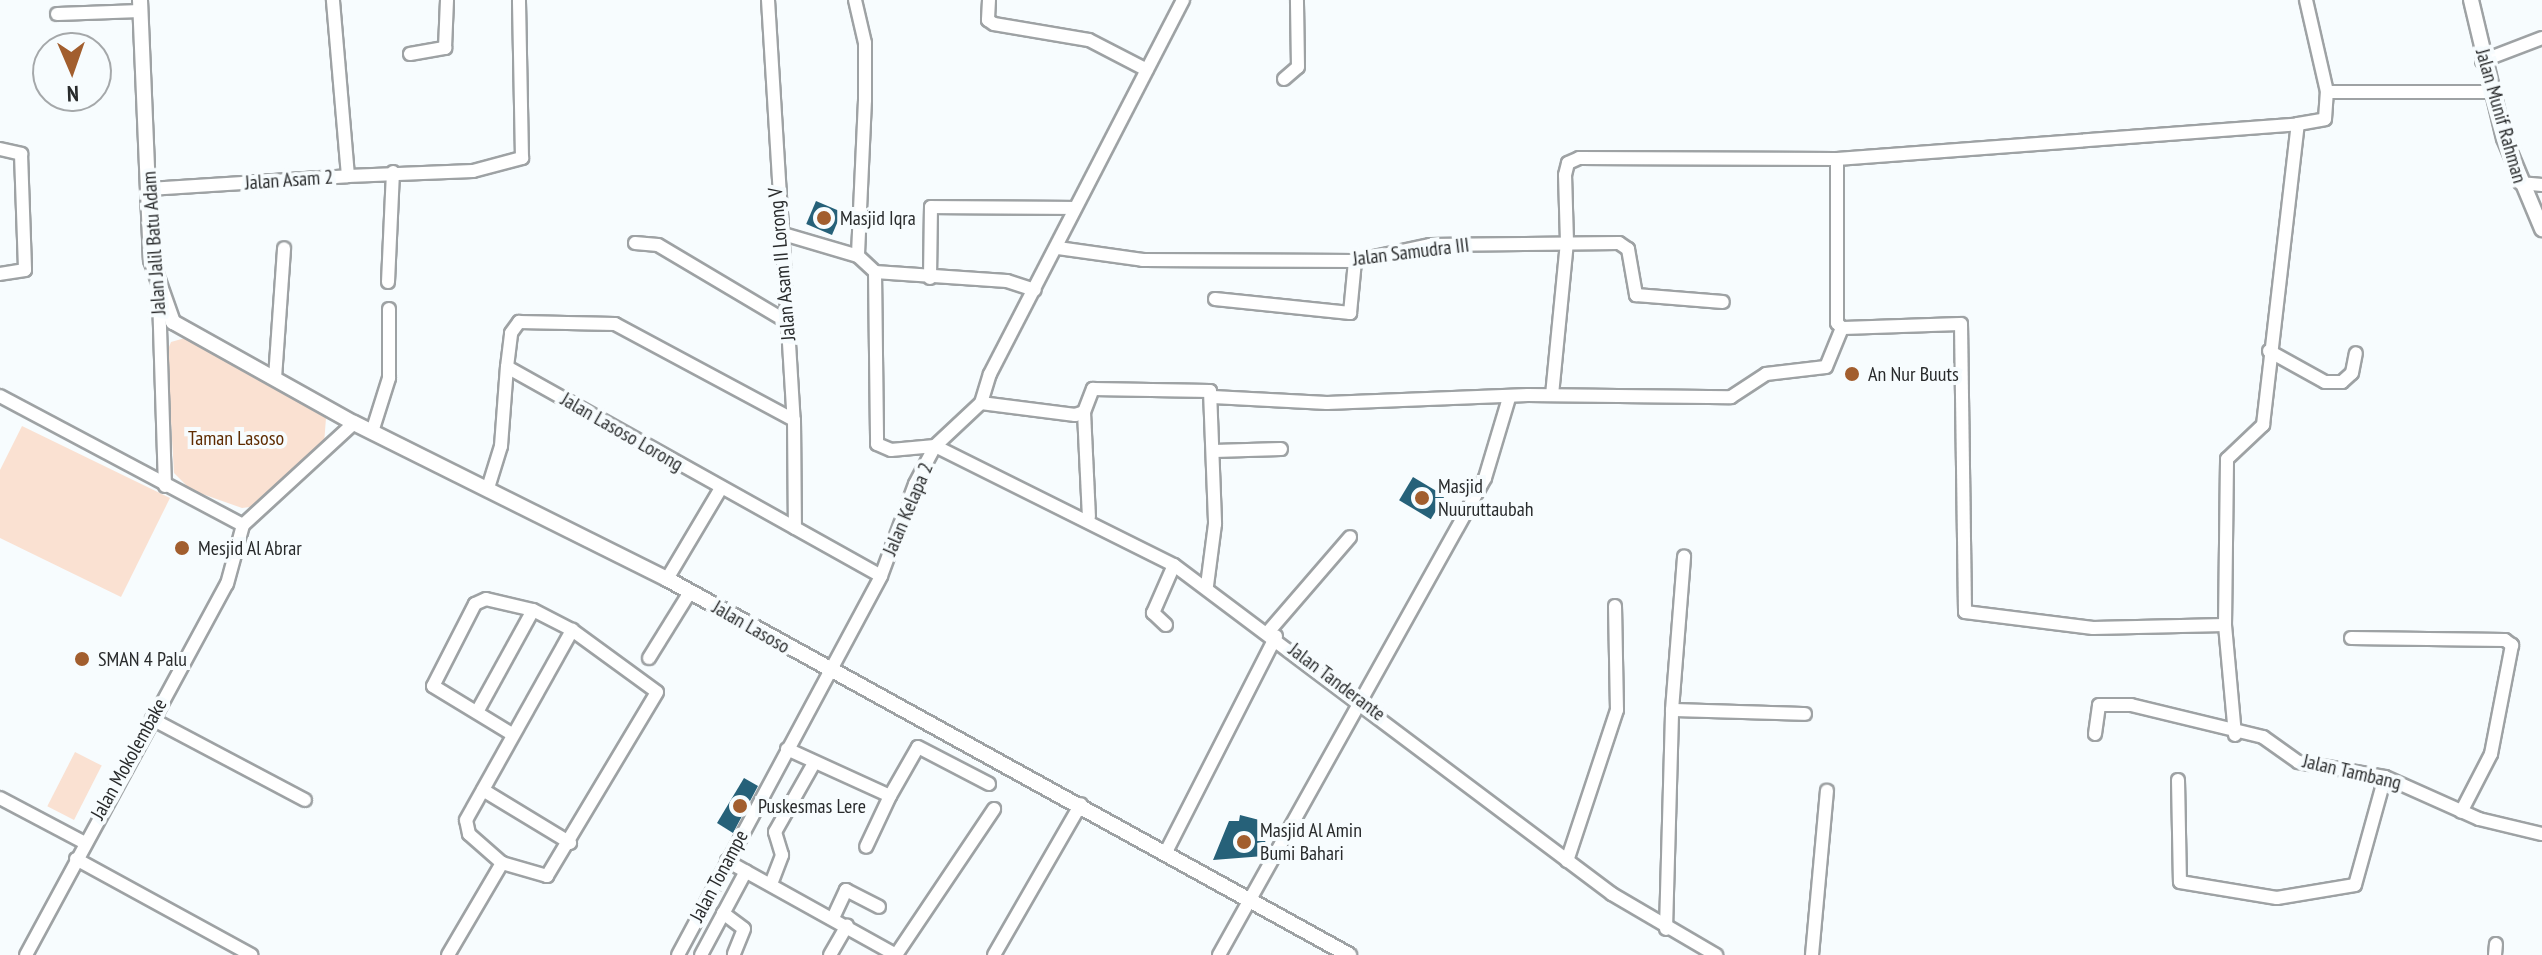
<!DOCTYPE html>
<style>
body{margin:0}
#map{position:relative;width:2542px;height:955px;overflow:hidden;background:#f7fcfe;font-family:"PT Sans Narrow",sans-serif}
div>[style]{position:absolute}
.green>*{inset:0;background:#fae1d2;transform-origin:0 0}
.building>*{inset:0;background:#266179;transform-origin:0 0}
.roads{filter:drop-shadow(2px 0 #9ea2a4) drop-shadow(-2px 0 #9ea2a4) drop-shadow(0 2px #9ea2a4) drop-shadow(0 -2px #9ea2a4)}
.minor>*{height:12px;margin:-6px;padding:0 6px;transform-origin:6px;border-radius:6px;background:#fff}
.tertiary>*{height:14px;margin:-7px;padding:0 7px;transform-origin:7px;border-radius:7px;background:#fff}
.dots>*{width:22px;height:22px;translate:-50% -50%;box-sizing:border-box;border:4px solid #f7fcfe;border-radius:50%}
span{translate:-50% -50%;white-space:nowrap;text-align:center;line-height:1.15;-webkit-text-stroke:8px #f7fcfe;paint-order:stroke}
.street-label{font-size:20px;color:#292b2c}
.poi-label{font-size:20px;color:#292b2c}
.left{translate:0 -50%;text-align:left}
.park-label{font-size:20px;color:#5e2b00}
.north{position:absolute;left:32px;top:32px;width:80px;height:80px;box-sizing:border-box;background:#f7fcfe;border:2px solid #a5a8aa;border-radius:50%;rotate:178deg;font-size:22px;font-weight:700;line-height:32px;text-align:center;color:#292b2c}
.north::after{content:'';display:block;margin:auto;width:28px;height:36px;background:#a25e2e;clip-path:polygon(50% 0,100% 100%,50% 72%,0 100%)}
</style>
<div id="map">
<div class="green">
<div style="clip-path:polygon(185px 338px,326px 418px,324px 444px,259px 506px,242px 508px,191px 490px,174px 473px,167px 352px,171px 342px)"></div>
<div style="clip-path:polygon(22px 426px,170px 498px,121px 597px,0 538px,0 470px)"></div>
<div style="left:75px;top:752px;width:30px;height:61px;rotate:27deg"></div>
</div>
<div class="building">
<div style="left:816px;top:201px;width:28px;height:25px;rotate:23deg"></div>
<div style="left:1413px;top:477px;width:37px;height:27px;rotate:31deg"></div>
<div style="clip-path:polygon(744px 778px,758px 786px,733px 833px,717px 823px)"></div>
<div style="clip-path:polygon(1240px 815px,1267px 822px,1264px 856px,1213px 860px,1229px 821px,1239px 821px)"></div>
</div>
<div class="roads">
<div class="minor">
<div style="left:768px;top:0;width:421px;rotate:86.5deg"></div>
<div style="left:794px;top:420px;width:108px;rotate:89.5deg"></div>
<div style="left:855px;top:0;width:44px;rotate:76.9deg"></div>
<div style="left:865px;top:43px;width:57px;rotate:90deg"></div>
<div style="left:865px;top:100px;width:156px;rotate:92.6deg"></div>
<div style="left:989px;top:0;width:20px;rotate:93deg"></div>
<div style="left:988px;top:20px;width:7px;rotate:34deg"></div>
<div style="left:994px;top:24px;width:96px;rotate:9.6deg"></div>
<div style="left:1089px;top:40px;width:65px;rotate:27.3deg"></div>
<div style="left:2306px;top:0;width:94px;rotate:77.1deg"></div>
<div style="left:2327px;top:92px;width:163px"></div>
<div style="left:57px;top:14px;width:84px;rotate:-2deg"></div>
<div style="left:410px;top:54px;width:36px;rotate:-10deg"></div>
<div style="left:445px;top:48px;width:48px;rotate:-87.6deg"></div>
<div style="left:2482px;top:61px;width:64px;rotate:-21deg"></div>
<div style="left:1284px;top:79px;width:18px;rotate:-41deg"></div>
<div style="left:1298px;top:67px;width:67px;rotate:-90.9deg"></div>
<div style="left:0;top:149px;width:22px;rotate:13deg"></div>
<div style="left:21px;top:154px;width:116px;rotate:88deg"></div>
<div style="left:25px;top:270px;width:25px;rotate:171deg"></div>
<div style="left:1837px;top:159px;width:164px;rotate:90deg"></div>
<div style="left:1837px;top:323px;width:7px;rotate:45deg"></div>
<div style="left:1842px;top:328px;width:119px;rotate:-1.9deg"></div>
<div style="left:1961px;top:324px;width:288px;rotate:89.2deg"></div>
<div style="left:1965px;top:612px;width:129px;rotate:7.1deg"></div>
<div style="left:2093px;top:628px;width:132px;rotate:-1.3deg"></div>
<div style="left:348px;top:176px;width:125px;rotate:-2.3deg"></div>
<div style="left:473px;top:171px;width:51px;rotate:-14.9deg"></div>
<div style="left:522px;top:158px;width:158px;rotate:-91.1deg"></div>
<div style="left:2520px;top:183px;width:22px;rotate:5deg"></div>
<div style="left:149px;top:189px;width:199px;rotate:-3.7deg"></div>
<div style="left:348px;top:176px;width:177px;rotate:-94.9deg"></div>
<div style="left:780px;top:233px;width:81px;rotate:16.4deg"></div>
<div style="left:858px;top:256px;width:23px;rotate:43deg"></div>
<div style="left:875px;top:272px;width:132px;rotate:3.9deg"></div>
<div style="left:1007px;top:281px;width:29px;rotate:18deg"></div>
<div style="left:635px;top:243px;width:23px;rotate:5deg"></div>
<div style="left:658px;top:245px;width:149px;rotate:30.7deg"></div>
<div style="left:1058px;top:248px;width:86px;rotate:8deg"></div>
<div style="left:1143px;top:260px;width:212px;rotate:0.3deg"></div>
<div style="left:1355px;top:261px;width:77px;rotate:-12deg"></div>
<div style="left:1430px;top:245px;width:189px;rotate:-0.6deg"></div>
<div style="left:1619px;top:243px;width:11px;rotate:34deg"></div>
<div style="left:1628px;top:249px;width:47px;rotate:80.1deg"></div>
<div style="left:1636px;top:295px;width:87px;rotate:4.6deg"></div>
<div style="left:875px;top:272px;width:172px;rotate:89.3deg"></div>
<div style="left:877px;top:444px;width:15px;rotate:23deg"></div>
<div style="left:891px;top:450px;width:44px;rotate:-5.2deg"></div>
<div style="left:935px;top:446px;width:267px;rotate:26.5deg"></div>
<div style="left:1174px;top:565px;width:548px;rotate:36.91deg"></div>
<div style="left:1612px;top:894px;width:121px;rotate:30.4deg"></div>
<div style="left:930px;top:278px;width:71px;rotate:-89.2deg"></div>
<div style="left:931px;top:207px;width:144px;rotate:0.4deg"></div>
<div style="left:388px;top:282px;width:110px;rotate:-87.4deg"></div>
<div style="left:159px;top:296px;width:190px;rotate:88.2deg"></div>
<div style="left:1215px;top:299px;width:136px;rotate:5.9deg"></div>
<div style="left:1350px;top:313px;width:52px;rotate:-84.5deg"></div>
<div style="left:2269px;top:351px;width:64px;rotate:29deg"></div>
<div style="left:2325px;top:382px;width:17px"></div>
<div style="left:2342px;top:382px;width:13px;rotate:-42deg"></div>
<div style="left:2352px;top:373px;width:20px;rotate:-79deg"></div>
<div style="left:507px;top:367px;width:34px;rotate:-83deg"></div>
<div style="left:511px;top:333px;width:14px;rotate:-54deg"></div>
<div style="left:519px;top:322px;width:96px;rotate:1.2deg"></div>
<div style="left:615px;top:324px;width:203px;rotate:28.2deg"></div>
<div style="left:275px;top:378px;width:130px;rotate:-86deg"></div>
<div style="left:1552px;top:395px;width:154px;rotate:-84.4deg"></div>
<div style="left:1567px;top:242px;width:67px;rotate:-91.7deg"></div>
<div style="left:1565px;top:175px;width:12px;rotate:-76deg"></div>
<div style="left:1568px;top:163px;width:12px;rotate:-24deg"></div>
<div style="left:1579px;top:158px;width:258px;rotate:0.2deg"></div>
<div style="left:1837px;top:159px;width:462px;rotate:-4.3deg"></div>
<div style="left:0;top:396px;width:275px;rotate:28deg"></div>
<div style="left:1213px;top:397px;width:114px;rotate:3deg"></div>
<div style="left:1327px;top:403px;width:201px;rotate:-2.3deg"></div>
<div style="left:1528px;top:395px;width:203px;rotate:0.6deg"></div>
<div style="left:1731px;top:397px;width:42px;rotate:-33.3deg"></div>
<div style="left:1766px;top:374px;width:60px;rotate:-6.7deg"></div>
<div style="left:1826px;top:367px;width:42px;rotate:-67.7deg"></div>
<div style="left:981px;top:403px;width:95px;rotate:7.3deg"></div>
<div style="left:1075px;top:415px;width:9px;rotate:-18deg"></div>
<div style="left:1084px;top:412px;width:25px;rotate:-69deg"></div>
<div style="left:1093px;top:389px;width:117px;rotate:1deg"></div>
<div style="left:1210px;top:391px;width:133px;rotate:87.8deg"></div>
<div style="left:1215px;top:524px;width:63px;rotate:97.4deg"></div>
<div style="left:1084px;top:412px;width:105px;rotate:87.3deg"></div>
<div style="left:372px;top:432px;width:57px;rotate:-72.5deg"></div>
<div style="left:389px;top:378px;width:69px;rotate:-90deg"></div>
<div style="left:1214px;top:451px;width:67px;rotate:-1.7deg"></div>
<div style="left:488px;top:488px;width:44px;rotate:-72.8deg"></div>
<div style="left:501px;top:446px;width:79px;rotate:-85.7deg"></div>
<div style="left:507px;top:367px;width:428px;rotate:29.2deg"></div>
<div style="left:881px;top:576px;width:98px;rotate:-69.7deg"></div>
<div style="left:915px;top:484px;width:43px;rotate:-62.2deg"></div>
<div style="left:935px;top:446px;width:63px;rotate:-43.1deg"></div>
<div style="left:981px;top:403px;width:30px;rotate:-73deg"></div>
<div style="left:990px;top:374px;width:421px;rotate:-62.7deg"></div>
<div style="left:667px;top:579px;width:106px;rotate:-59.3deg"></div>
<div style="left:1166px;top:625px;width:18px;rotate:-137deg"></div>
<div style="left:1153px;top:613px;width:52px;rotate:-66.4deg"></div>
<div style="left:1269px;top:631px;width:124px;rotate:-49.2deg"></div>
<div style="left:2351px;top:638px;width:154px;rotate:0.7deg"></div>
<div style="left:2505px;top:640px;width:9px;rotate:36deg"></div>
<div style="left:2512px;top:645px;width:111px;rotate:100.9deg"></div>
<div style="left:2491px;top:754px;width:65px;rotate:117.3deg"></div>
<div style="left:649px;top:658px;width:78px;rotate:-58.2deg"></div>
<div style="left:1672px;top:710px;width:133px;rotate:1.7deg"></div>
<div style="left:477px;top:712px;width:116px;rotate:-61.2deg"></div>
<div style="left:152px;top:719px;width:173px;rotate:27.9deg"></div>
<div style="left:2095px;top:734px;width:29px;rotate:-82deg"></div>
<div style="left:2099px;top:705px;width:32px"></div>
<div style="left:2131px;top:705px;width:136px;rotate:13.6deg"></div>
<div style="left:2263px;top:737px;width:43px;rotate:35.5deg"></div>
<div style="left:2298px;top:762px;width:88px;rotate:9.8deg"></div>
<div style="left:2385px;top:777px;width:103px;rotate:24.1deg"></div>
<div style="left:2479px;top:819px;width:65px;rotate:13.4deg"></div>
<div style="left:2235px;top:735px;width:110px;rotate:-95.2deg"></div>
<div style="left:2225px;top:625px;width:166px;rotate:-89.3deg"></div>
<div style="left:2227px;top:459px;width:50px;rotate:-43.4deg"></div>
<div style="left:2263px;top:425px;width:303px;rotate:-83.4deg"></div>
<div style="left:2298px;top:124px;width:27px;rotate:-10deg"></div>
<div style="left:2325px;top:119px;width:27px;rotate:-86deg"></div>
<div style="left:787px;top:749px;width:113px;rotate:24.5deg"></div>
<div style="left:890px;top:796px;width:56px;rotate:115.2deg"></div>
<div style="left:2178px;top:780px;width:102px;rotate:88.9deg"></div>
<div style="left:2180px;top:882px;width:98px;rotate:9.4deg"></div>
<div style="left:2277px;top:898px;width:79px;rotate:-9.5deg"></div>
<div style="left:2355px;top:885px;width:112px;rotate:-74.5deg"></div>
<div style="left:483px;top:790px;width:102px;rotate:31.3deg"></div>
<div style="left:890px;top:796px;width:56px;rotate:-60.3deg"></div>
<div style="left:918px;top:747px;width:80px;rotate:27.5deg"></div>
<div style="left:0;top:798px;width:94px;rotate:27.9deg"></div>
<div style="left:1167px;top:850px;width:240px;rotate:-63deg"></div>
<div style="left:76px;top:859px;width:200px;rotate:28.7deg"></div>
<div style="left:727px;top:861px;width:193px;rotate:29.1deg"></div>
<div style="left:1567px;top:861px;width:159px;rotate:-71.7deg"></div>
<div style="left:1617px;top:710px;width:104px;rotate:-91.1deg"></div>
<div style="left:502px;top:863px;width:47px;rotate:16.1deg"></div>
<div style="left:547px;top:876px;width:214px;rotate:-59.1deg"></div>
<div style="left:657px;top:692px;width:105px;rotate:-143.9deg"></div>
<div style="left:572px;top:630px;width:44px;rotate:-152.9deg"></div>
<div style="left:533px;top:610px;width:48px;rotate:-166.8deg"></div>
<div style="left:486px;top:599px;width:12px;rotate:156deg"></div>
<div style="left:475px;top:604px;width:92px;rotate:117.1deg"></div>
<div style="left:433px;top:686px;width:92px;rotate:31.3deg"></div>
<div style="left:771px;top:884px;width:31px;rotate:-69deg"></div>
<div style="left:782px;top:855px;width:24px;rotate:-107deg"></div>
<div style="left:775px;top:832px;width:79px;rotate:-60.5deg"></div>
<div style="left:723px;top:913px;width:26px;rotate:37deg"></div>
<div style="left:744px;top:929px;width:27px;rotate:112deg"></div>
<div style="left:833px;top:918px;width:31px;rotate:-65deg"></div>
<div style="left:846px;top:890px;width:37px;rotate:27deg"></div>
<div style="left:1666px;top:929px;width:219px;rotate:-88.4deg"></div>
<div style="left:1672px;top:710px;width:154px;rotate:-85.5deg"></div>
<div style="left:26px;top:955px;width:422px;rotate:-61.6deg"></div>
<div style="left:227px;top:584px;width:61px;rotate:-74.8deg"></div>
<div style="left:243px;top:525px;width:151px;rotate:-42.6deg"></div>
<div style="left:448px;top:955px;width:107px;rotate:-59.6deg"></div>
<div style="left:502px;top:863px;width:44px;rotate:-138.7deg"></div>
<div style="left:469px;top:834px;width:14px;rotate:-102deg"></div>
<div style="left:466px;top:820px;width:218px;rotate:-60.8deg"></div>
<div style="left:678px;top:955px;width:430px;rotate:-61.8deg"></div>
<div style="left:701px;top:955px;width:95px;rotate:-61.8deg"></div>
<div style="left:830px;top:955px;width:34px;rotate:-60deg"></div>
<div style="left:896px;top:955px;width:176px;rotate:-56.1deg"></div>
<div style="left:994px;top:955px;width:174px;rotate:-60.1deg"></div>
<div style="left:1219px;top:955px;width:546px;rotate:-60.85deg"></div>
<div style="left:1485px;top:478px;width:84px;rotate:-73.3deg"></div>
<div style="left:1812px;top:955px;width:165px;rotate:-84.8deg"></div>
<div style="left:2495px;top:955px;width:11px;rotate:-85deg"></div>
</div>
<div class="tertiary">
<div style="left:140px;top:0;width:260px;rotate:87.6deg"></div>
<div style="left:151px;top:260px;width:66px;rotate:70.5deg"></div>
<div style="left:173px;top:322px;width:207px;rotate:29.2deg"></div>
<div style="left:354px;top:423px;width:350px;rotate:26.5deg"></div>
<div style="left:667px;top:579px;width:779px;rotate:28.87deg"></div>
<div style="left:2471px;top:0;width:142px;rotate:76.6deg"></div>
<div style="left:2504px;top:138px;width:99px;rotate:67.3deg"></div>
</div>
</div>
<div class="dots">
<div style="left:824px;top:218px;background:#a25e2e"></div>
<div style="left:1852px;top:374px;background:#a25e2e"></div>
<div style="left:1422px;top:498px;background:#a25e2e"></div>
<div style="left:182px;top:548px;background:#a25e2e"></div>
<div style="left:82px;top:659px;background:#a25e2e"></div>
<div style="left:740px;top:806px;background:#a25e2e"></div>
<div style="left:1244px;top:842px;background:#a25e2e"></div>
</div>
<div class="street-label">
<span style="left:2501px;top:116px;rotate:74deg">Jalan Munif Rahman</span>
<span style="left:289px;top:180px;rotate:-4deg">Jalan Asam 2</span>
<span style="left:154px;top:243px;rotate:-94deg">Jalan Jalil Batu Adam</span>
<span style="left:1411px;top:252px;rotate:-7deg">Jalan Samudra III</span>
<span style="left:782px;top:264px;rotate:-95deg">Jalan Asam II Lorong V</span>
<span style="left:622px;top:432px;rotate:30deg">Jalan Lasoso Lorong</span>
<span style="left:908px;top:509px;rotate:-67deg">Jalan Kelapa 2</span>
<span style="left:751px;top:627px;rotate:30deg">Jalan Lasoso</span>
<span style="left:1337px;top:682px;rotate:37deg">Jalan Tanderante</span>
<span style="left:129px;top:759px;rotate:-61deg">Jalan Mokolembake</span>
<span style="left:2352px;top:772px;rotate:13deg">Jalan Tambang</span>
<span style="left:719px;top:876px;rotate:-62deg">Jalan Tonampe</span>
</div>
<div class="poi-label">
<span class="left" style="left:840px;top:218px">Masjid Iqra</span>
<span class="left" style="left:1868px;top:374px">An Nur Buuts</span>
<span class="left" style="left:1438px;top:498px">Masjid<br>Nuuruttaubah</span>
<span class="left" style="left:198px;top:548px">Mesjid Al Abrar</span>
<span class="left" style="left:98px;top:659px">SMAN 4 Palu</span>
<span class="left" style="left:758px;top:806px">Puskesmas Lere</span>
<span class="left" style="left:1260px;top:842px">Masjid Al Amin<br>Bumi Bahari</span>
</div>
<div class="park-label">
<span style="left:236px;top:438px">Taman Lasoso</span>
</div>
<div class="north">N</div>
</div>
